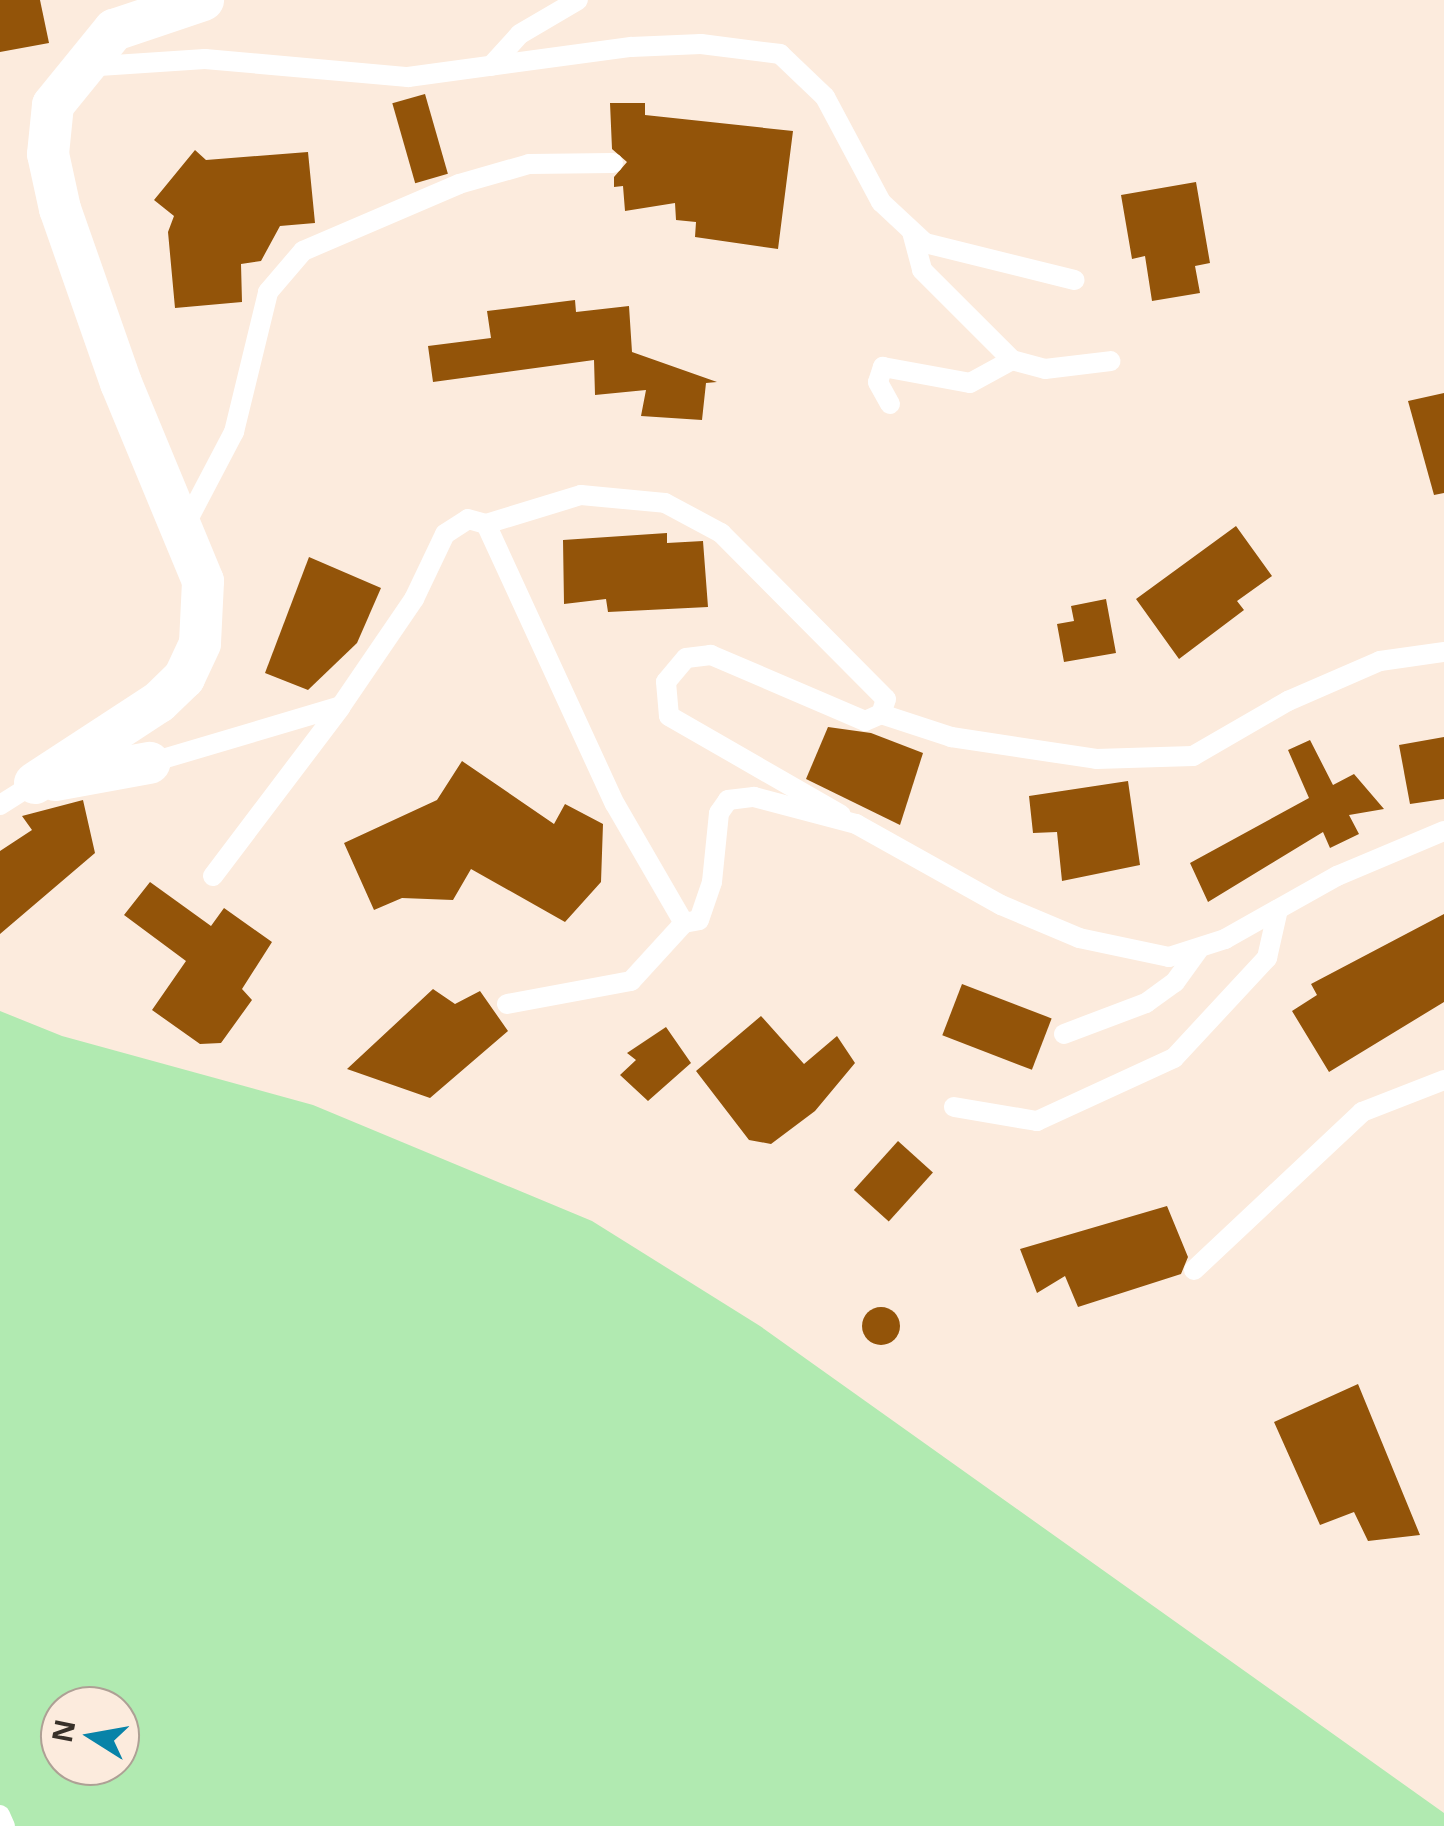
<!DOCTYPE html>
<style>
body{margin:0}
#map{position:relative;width:1444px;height:1826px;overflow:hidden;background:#fcebdd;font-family:"Open Sans",sans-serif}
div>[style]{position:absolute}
.green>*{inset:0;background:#b1eab1}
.building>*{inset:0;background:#935409;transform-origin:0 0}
.round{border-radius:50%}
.lane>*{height:20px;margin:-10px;padding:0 10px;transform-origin:10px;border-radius:10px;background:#fff}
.street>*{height:42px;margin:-21px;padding:0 21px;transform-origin:21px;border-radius:21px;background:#fff}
span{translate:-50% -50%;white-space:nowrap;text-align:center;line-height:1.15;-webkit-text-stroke:10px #fcebdd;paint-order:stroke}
.north{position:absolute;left:40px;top:1686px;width:100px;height:100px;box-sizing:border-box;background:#fcebdd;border:2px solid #aea095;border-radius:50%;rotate:281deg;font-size:28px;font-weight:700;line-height:40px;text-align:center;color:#383029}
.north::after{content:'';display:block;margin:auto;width:35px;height:45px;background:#0883a8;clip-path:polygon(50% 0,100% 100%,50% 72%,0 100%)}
</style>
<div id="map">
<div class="green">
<div style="clip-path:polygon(evenodd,0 1011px,62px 1036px,313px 1105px,592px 1221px,760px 1326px,1444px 1813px,1444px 1826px,0 1826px,0 1011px,60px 1706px,120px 1706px,120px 1766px,60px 1766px,60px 1706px)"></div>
</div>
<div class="building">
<div style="clip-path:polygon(0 0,40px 0,49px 43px,0 52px)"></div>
<div style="left:425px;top:94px;width:83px;height:34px;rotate:74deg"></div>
<div style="clip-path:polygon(610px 103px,645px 103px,645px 115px,793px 131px,778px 249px,695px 237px,696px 222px,676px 220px,675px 203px,625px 211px,623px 186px,614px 187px,614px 177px,627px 162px,612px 149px)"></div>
<div style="clip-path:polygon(195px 150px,206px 160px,308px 152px,315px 223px,280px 226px,261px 261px,241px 264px,242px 302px,175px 308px,168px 232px,174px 216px,154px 200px)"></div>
<div style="clip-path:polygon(1196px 182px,1210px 263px,1195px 266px,1200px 293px,1152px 301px,1145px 256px,1132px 259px,1121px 195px)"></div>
<div style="clip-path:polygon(575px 300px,576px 312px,629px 306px,632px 352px,717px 382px,706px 383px,702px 420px,641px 416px,646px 390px,595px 395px,594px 360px,433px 382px,428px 346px,491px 338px,487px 311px)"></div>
<div style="clip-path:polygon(1444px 393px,1444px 493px,1434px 495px,1408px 401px)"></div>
<div style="clip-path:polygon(1236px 526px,1272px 576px,1237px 601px,1244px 610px,1179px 659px,1136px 599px)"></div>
<div style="clip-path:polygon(667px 533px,667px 543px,703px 541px,708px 607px,608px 612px,606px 599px,564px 604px,563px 540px)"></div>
<div style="clip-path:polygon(309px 557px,381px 588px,357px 643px,308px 690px,265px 673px)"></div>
<div style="clip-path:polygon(1106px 599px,1116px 653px,1064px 662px,1057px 624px,1074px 621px,1071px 606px)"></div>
<div style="clip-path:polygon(828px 727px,871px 733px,923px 753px,900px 825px,806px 779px)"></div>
<div style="clip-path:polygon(1444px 737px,1444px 799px,1410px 804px,1399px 745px)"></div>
<div style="clip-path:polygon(1310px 740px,1333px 785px,1354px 774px,1384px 809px,1349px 815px,1359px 834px,1330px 848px,1323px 832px,1208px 902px,1190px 863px,1309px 798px,1288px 750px)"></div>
<div style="clip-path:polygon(462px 761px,554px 824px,565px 804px,603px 824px,601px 882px,565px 922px,471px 869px,453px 900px,402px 898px,374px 910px,344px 843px,437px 800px)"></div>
<div style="clip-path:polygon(1128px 781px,1140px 865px,1062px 881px,1057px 832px,1033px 833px,1029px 796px)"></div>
<div style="clip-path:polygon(83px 800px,95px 853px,0 934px,0 851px,32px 830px,22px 816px)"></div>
<div style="clip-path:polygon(150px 882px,211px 926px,224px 908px,272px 942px,242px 989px,252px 1000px,221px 1043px,200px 1044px,152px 1010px,186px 961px,124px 915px)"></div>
<div style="clip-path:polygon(1444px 914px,1444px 1002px,1329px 1072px,1292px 1011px,1317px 995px,1311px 984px)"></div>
<div style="left:962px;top:984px;width:96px;height:55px;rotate:21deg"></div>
<div style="clip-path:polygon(433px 989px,455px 1004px,480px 991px,508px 1031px,430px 1098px,347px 1069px)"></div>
<div style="clip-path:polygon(761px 1016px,804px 1064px,837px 1036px,855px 1063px,815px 1111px,771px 1144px,749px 1140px,696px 1071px)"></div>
<div style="clip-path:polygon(666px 1027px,691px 1063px,648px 1101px,620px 1075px,636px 1060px,627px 1053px)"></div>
<div style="left:898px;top:1141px;width:47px;height:66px;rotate:42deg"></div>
<div style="clip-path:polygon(1167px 1206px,1188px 1257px,1181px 1274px,1078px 1307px,1065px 1276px,1037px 1293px,1020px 1249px)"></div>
<div class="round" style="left:862px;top:1307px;width:38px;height:38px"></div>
<div style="clip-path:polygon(1358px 1384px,1420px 1535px,1368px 1541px,1354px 1512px,1320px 1525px,1274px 1422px)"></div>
</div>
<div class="lane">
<div style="left:491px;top:66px;width:43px;rotate:-47.8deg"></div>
<div style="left:520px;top:34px;width:67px;rotate:-30.4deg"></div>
<div style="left:84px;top:67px;width:121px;rotate:-3.8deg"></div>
<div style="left:205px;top:59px;width:204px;rotate:5.1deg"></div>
<div style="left:408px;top:77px;width:225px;rotate:-7.7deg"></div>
<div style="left:631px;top:47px;width:70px;rotate:-2.5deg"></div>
<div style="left:701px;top:44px;width:80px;rotate:7.2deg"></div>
<div style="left:780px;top:54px;width:62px;rotate:43.7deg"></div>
<div style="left:825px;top:97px;width:119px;rotate:61.9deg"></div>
<div style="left:881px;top:202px;width:60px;rotate:43deg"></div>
<div style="left:925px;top:243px;width:154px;rotate:13.9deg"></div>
<div style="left:912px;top:232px;width:39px;rotate:75deg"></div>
<div style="left:922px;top:270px;width:127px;rotate:45deg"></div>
<div style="left:1012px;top:360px;width:34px;rotate:15deg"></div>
<div style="left:1045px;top:369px;width:66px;rotate:-6.9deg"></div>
<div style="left:890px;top:404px;width:25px;rotate:-119deg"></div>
<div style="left:878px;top:382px;width:16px;rotate:-72deg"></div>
<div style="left:883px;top:367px;width:88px;rotate:10.4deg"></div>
<div style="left:970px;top:383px;width:48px;rotate:-28.7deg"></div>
<div style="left:486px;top:524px;width:99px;rotate:-17deg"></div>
<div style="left:581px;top:495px;width:84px;rotate:5.4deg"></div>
<div style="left:665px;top:503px;width:64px;rotate:28.2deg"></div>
<div style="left:721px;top:533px;width:234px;rotate:45.2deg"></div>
<div style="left:886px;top:699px;width:16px;rotate:108deg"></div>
<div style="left:881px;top:714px;width:17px;rotate:156deg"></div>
<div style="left:865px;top:721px;width:168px;rotate:-156.8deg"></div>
<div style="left:711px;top:655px;width:25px;rotate:173deg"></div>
<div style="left:686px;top:658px;width:31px;rotate:130deg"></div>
<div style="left:666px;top:682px;width:34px;rotate:85deg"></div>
<div style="left:669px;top:716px;width:198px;rotate:29.9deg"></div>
<div style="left:183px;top:529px;width:110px;rotate:-62.3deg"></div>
<div style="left:234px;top:432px;width:144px;rotate:-76.3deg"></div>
<div style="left:268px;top:292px;width:54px;rotate:-49.5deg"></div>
<div style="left:303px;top:251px;width:170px;rotate:-23.2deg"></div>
<div style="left:459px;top:184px;width:73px;rotate:-15.9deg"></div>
<div style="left:529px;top:164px;width:84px;rotate:-0.7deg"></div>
<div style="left:881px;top:714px;width:74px;rotate:18.2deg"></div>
<div style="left:951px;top:737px;width:147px;rotate:8.6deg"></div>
<div style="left:1096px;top:759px;width:97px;rotate:-1.8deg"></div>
<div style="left:1193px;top:756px;width:110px;rotate:-30.1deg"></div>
<div style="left:1288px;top:701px;width:100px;rotate:-23.5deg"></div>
<div style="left:1380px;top:661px;width:65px;rotate:-8deg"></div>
<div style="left:149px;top:763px;width:200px;rotate:-16.5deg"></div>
<div style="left:341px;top:706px;width:130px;rotate:-55.7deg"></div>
<div style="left:414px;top:599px;width:72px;rotate:-64.5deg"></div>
<div style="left:445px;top:534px;width:27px;rotate:-33deg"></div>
<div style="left:468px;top:519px;width:19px;rotate:16deg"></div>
<div style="left:486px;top:524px;width:308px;rotate:65.3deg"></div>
<div style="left:615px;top:804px;width:138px;rotate:59.9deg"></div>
<div style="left:684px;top:923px;width:15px;rotate:-11deg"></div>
<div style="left:699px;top:920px;width:40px;rotate:-71.1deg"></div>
<div style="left:712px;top:882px;width:69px;rotate:-84.2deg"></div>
<div style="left:719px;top:813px;width:16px;rotate:-55deg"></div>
<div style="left:728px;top:800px;width:26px;rotate:-7deg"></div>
<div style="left:754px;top:797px;width:106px;rotate:14.8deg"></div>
<div style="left:856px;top:824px;width:166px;rotate:29.2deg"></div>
<div style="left:1001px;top:905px;width:85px;rotate:22.9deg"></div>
<div style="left:1079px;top:938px;width:92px;rotate:11.9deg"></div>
<div style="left:1169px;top:957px;width:59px;rotate:-17.8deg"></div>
<div style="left:1225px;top:939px;width:129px;rotate:-29.4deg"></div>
<div style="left:1337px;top:876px;width:116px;rotate:-22.8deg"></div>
<div style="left:0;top:805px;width:41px;rotate:-32.2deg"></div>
<div style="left:213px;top:876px;width:211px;rotate:-52.9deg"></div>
<div style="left:507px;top:1004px;width:126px;rotate:-10.5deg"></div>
<div style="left:631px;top:981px;width:79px;rotate:-47.6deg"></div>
<div style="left:1064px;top:1034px;width:88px;rotate:-20.7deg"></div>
<div style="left:1146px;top:1003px;width:36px;rotate:-36deg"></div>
<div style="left:1175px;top:982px;width:39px;rotate:-54deg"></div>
<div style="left:954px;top:1107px;width:84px;rotate:9.6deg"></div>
<div style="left:1037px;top:1121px;width:151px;rotate:-24.7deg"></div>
<div style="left:1174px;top:1058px;width:137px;rotate:-47.1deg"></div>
<div style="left:1267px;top:958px;width:50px;rotate:-77.3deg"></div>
<div style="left:1194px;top:1270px;width:231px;rotate:-43.2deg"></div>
<div style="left:1362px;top:1112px;width:88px;rotate:-21.3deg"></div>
<div style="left:0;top:1815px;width:12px;rotate:66deg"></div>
</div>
<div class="street">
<div style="left:55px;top:780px;width:96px;rotate:-10.3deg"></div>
<div style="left:35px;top:783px;width:148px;rotate:-33.2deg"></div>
<div style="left:159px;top:702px;width:35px;rotate:-44deg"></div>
<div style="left:184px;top:678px;width:38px;rotate:-65deg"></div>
<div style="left:200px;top:643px;width:62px;rotate:-87.2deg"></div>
<div style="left:203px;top:581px;width:214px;rotate:-112.5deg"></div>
<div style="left:121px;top:383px;width:184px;rotate:-109.3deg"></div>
<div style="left:60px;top:209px;width:56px;rotate:-102.3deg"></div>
<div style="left:48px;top:154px;width:49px;rotate:-84.2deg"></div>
<div style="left:53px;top:105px;width:97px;rotate:-50.9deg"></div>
<div style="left:114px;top:30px;width:94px;rotate:-18.6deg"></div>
</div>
<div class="north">N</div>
</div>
